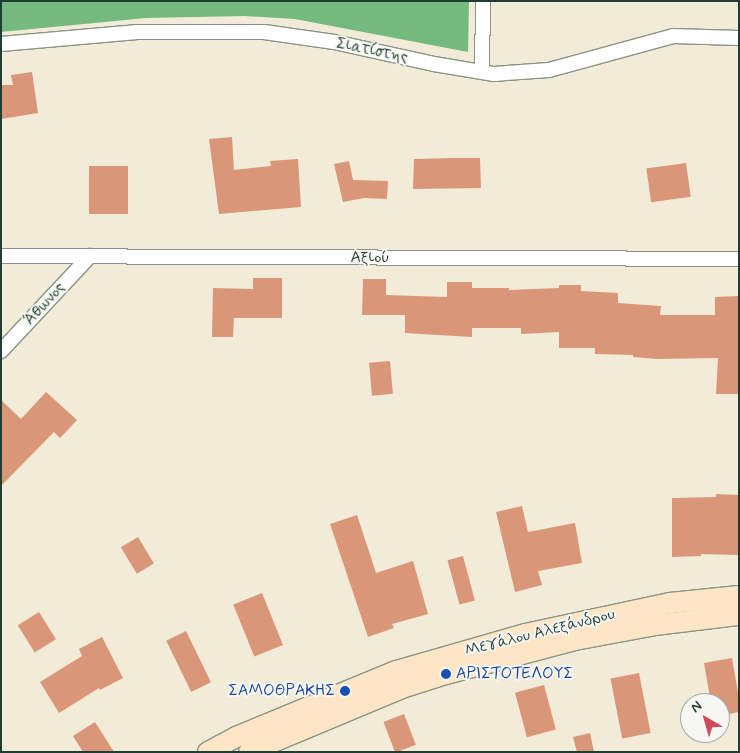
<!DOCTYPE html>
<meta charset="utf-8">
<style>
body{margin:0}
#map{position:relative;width:740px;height:753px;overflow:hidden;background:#f1ebd8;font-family:Mynerve,sans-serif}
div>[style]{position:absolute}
.forest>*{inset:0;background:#74b97e}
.building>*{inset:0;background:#d99678;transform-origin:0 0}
.roads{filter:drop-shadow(1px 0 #889486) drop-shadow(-1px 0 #889486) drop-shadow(0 1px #889486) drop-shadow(0 -1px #889486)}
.street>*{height:14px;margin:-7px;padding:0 7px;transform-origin:7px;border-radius:7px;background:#fff}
.secondary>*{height:20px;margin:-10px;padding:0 10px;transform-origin:10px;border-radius:10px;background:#fde5c5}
.dots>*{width:14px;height:14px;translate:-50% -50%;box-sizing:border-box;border:2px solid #f6f6f2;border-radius:50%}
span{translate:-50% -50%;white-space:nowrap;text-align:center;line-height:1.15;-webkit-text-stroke:4px #f6f6f2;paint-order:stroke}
.street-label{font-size:16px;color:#1f3d34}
.transit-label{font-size:16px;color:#164399}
.left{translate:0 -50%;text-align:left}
.right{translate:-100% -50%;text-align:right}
.frame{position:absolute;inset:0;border:2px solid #1f3d34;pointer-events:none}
.north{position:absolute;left:680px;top:693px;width:50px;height:50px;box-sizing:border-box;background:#f6f6f2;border:1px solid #a0aca6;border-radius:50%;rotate:322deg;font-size:14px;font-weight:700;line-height:20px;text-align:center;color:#1f3d34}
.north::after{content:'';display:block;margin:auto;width:18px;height:22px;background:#d1495b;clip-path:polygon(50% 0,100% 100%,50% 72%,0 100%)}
</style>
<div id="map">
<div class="forest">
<div style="clip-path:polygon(1px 1px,469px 1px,468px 52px,295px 19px,244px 16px,146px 18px,1px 32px)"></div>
</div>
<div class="building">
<div style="clip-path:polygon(32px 72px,38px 113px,1px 119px,1px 85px,13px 85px,11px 75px)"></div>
<div style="clip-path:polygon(232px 137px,234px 170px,271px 166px,270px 161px,298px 159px,301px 207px,219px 214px,209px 139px)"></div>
<div style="clip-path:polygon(455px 158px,480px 158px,481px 188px,413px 189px,414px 159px)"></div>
<div style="clip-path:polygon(349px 161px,353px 180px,388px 181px,387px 199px,364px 198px,343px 202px,334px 164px)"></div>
<div style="left:686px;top:163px;width:34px;height:40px;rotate:82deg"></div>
<div style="left:89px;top:166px;width:39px;height:48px"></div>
<div style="clip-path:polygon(253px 278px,282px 278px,282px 318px,234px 318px,233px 337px,212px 337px,213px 288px,253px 289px)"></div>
<div style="clip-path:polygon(363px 279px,386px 279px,386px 295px,447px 297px,447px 282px,472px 282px,472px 288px,509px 288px,509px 290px,559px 288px,559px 285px,581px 285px,581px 291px,618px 293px,618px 303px,661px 306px,660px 315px,715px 315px,715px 297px,739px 296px,739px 394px,716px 394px,718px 358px,657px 359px,633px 357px,633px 355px,595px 354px,595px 348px,559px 348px,559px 332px,521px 334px,521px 328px,472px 328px,472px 337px,405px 333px,405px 315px,362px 315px)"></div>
<div style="left:390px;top:361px;width:33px;height:21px;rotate:85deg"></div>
<div style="clip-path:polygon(46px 392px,77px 420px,60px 438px,54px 432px,1px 486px,1px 400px,21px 419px)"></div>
<div style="clip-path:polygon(716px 494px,739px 495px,739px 555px,701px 554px,701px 556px,672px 557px,672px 498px,716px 497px)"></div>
<div style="clip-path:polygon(522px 506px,528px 532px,575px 523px,582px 563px,538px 571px,542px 585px,515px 592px,496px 512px)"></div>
<div style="clip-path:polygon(357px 515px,376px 573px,413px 561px,428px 614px,392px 624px,394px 628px,368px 637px,330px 524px)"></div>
<div style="left:138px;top:537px;width:31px;height:20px;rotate:59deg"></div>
<div style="left:463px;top:556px;width:46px;height:16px;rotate:75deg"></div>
<div style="left:262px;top:593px;width:56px;height:31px;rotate:68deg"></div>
<div style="left:39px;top:612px;width:32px;height:25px;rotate:58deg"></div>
<div style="left:186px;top:631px;width:57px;height:22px;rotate:64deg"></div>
<div style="clip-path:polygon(102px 637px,123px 678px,100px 690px,99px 688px,59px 713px,40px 682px,82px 656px,79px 649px)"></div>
<div style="clip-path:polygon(732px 658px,739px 698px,739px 712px,720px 716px,720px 703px,711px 703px,704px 663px)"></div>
<div style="left:639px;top:673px;width:61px;height:29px;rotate:79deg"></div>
<div style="left:544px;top:685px;width:46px;height:30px;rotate:75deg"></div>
<div style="left:404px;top:714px;width:33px;height:22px;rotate:69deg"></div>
<div style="clip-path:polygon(95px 722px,114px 752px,83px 752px,73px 736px)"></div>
<div style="clip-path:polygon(590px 733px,594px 752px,577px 752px,573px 737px)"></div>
</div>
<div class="roads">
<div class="street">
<div style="left:1px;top:44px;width:137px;rotate:-5deg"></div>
<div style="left:137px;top:32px;width:127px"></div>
<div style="left:264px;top:32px;width:71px;rotate:8.1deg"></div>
<div style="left:334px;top:42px;width:102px;rotate:12.4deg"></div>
<div style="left:434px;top:64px;width:61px;rotate:9.5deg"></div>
<div style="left:494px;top:74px;width:55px;rotate:-4.2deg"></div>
<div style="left:549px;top:70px;width:129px;rotate:-15.3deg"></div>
<div style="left:673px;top:36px;width:66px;rotate:1.7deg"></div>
<div style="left:482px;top:72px;width:71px;rotate:-89.2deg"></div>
<div style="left:1px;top:256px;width:738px;rotate:0.23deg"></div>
<div style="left:1px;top:351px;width:130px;rotate:-46.9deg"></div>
</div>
<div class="secondary">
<div style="left:208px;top:752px;width:32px;rotate:-28deg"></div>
<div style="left:236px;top:737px;width:173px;rotate:-22.4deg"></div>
<div style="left:396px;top:671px;width:134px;rotate:-16deg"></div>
<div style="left:525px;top:634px;width:148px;rotate:-12.1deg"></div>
<div style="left:670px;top:603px;width:69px;rotate:-5.8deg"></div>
<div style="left:249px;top:752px;width:166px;rotate:-22.7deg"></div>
<div style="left:402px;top:688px;width:46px;rotate:-17.7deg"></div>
<div style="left:446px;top:674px;width:133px;rotate:-14.8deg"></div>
<div style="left:575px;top:640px;width:81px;rotate:-10.6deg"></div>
<div style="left:655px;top:625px;width:85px;rotate:-6.8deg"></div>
</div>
</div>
<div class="dots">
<div style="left:446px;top:674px;background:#1a4fb4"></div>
<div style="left:345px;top:691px;background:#1a4fb4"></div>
</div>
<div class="street-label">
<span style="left:372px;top:51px;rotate:12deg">Σιατίστης</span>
<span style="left:370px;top:258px">Αξιού</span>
<span style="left:45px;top:304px;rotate:-47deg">Άθωνος</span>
<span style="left:540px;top:633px;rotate:-14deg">Μεγάλου Αλεξάνδρου</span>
</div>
<div class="transit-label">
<span class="left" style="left:456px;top:674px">ΑΡΙΣΤΟΤΕΛΟΥΣ</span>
<span class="right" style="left:335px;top:691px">ΣΑΜΟΘΡΑΚΗΣ</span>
</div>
<div class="frame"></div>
<div class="north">N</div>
</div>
